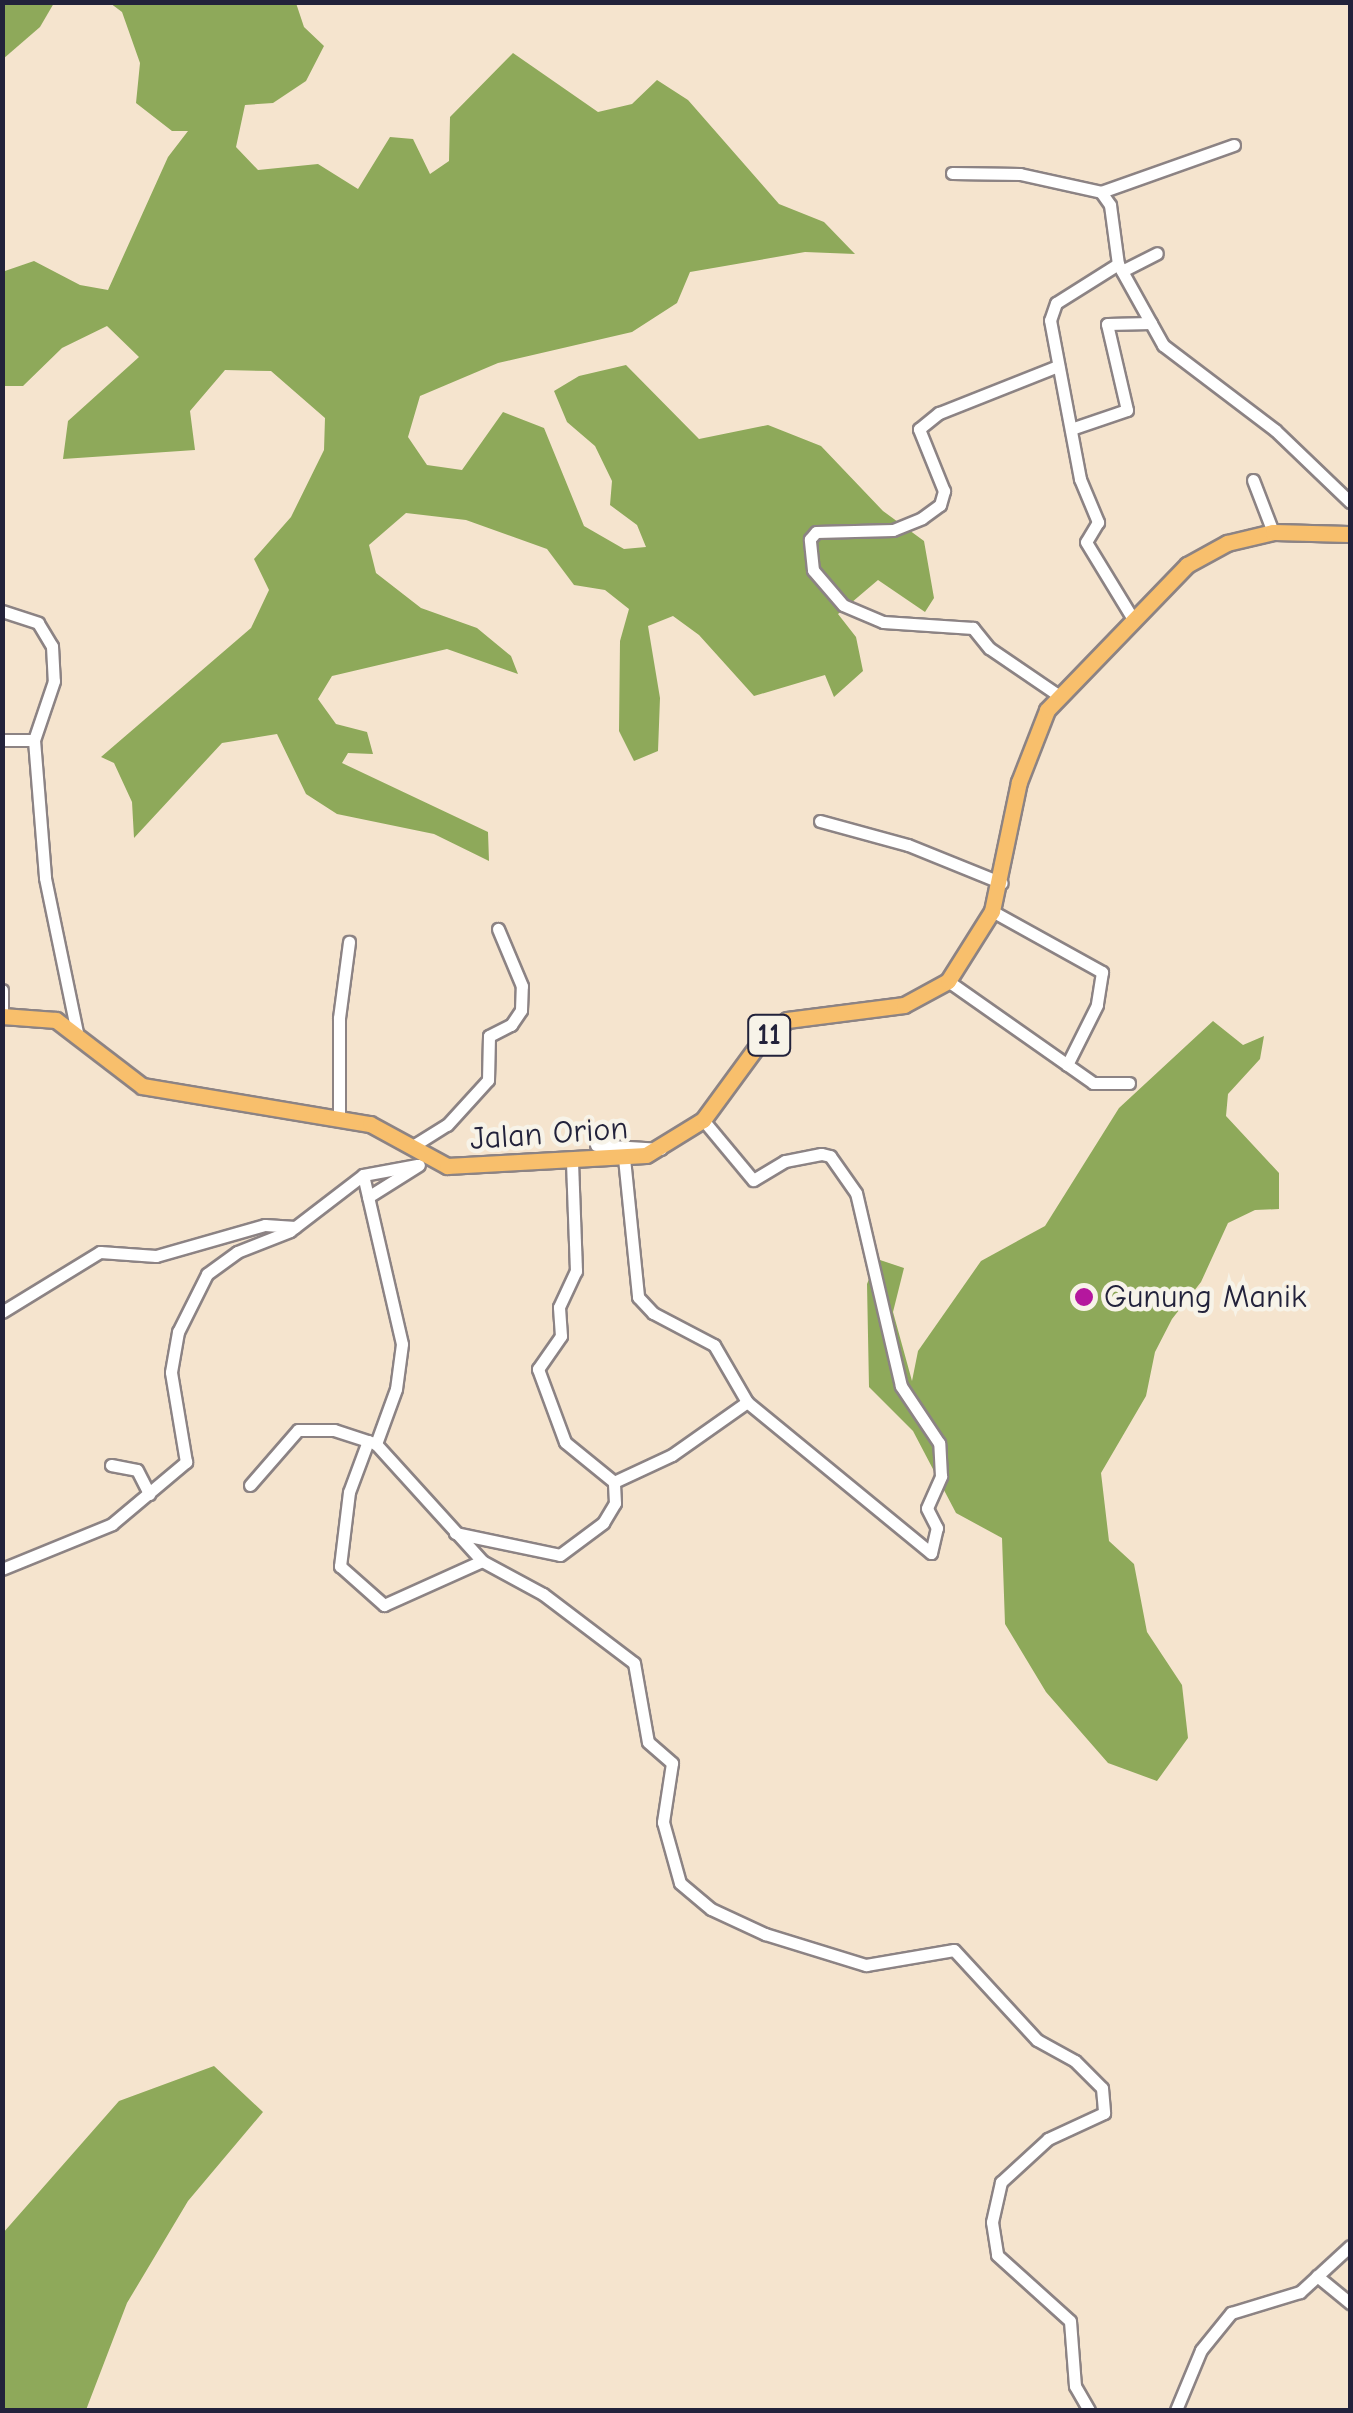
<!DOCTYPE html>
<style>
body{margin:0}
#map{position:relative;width:1353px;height:2413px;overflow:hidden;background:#f5e4ce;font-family:"Comic Neue",sans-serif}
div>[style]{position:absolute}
.forest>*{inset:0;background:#8ea95a}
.roads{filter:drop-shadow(2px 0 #8c8384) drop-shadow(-2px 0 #8c8384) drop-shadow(0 2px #8c8384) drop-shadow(0 -2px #8c8384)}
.minor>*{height:11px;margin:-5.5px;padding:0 5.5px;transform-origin:5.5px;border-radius:5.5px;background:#fff}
.highway>*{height:15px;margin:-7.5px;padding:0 7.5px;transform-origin:7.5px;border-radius:7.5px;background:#f8bf6c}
.dots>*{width:28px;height:28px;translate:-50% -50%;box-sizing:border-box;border:5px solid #f7f3e8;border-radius:50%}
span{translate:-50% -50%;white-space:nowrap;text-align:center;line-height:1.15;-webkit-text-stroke:9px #f7f3e8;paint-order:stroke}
.shield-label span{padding:2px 8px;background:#f7f3e8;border:2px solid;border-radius:8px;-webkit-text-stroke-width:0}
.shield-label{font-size:30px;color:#22223b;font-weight:700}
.street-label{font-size:32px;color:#22223b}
.poi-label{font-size:32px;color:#22223b}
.left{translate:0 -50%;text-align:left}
.frame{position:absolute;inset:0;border:5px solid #22223b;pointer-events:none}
</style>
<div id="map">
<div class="forest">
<div style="clip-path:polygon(54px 3px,40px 27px,3px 59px,3px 4px)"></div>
<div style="clip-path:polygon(110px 3px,296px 3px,304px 27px,324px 46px,306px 81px,273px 103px,245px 105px,236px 147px,258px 170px,318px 164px,358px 189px,390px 137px,413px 139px,430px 174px,449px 161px,450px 117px,513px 53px,598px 112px,632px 104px,657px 80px,688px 100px,779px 204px,824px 222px,855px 254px,805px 252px,690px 272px,677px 303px,632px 332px,498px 363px,420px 396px,408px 437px,427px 465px,462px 470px,503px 412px,544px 428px,584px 526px,624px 549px,646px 547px,637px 525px,610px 505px,612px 481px,595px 446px,567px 422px,554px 391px,579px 376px,626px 365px,699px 439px,768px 425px,821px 446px,883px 511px,924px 541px,934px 598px,925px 612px,878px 580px,838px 614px,856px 637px,863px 671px,834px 697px,825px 675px,754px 696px,699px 635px,673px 616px,648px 626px,660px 698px,658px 751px,634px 761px,619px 731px,620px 641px,629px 609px,605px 590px,574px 585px,547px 549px,466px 520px,406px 513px,369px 545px,376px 573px,421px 608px,477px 628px,511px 656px,518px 674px,447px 649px,332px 676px,318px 699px,336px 724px,367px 732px,373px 754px,348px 753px,342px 763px,488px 832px,489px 861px,434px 834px,337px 814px,306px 794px,277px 734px,222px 743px,134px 838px,132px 802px,114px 763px,101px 757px,251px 628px,269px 590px,254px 559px,291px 517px,324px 450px,325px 418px,271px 371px,225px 370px,190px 411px,195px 450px,63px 459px,68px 421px,139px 357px,107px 326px,62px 348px,23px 386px,3px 386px,2px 272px,34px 261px,80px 285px,108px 290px,168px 157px,188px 131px,172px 131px,136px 103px,140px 63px,122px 12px)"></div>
<div style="clip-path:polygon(1213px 1021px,1243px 1045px,1264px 1036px,1260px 1059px,1228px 1094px,1226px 1116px,1279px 1173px,1279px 1209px,1255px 1210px,1228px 1223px,1201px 1282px,1172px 1319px,1155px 1352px,1146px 1396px,1101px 1473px,1109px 1541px,1134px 1564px,1147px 1632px,1182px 1685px,1188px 1738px,1157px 1781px,1108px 1763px,1046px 1692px,1005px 1624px,1002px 1538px,956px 1513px,913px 1431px,869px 1387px,867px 1284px,877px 1259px,904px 1268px,893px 1312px,912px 1381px,918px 1351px,981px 1261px,1045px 1226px,1119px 1108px)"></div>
<div style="clip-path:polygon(214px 2066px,263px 2112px,188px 2201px,127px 2303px,86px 2410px,3px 2410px,3px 2233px,119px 2101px)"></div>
</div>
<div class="roads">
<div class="minor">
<div style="left:952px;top:173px;width:68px;rotate:0.8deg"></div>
<div style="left:1020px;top:174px;width:83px;rotate:12.5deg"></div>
<div style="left:1101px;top:192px;width:141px;rotate:-19.5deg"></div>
<div style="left:1101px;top:192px;width:16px;rotate:55deg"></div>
<div style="left:1110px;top:205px;width:60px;rotate:82.3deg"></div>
<div style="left:1118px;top:264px;width:93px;rotate:60.9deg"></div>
<div style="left:1163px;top:345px;width:141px;rotate:37.2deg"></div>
<div style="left:1275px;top:430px;width:104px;rotate:43.8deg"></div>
<div style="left:1118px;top:264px;width:73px;rotate:147.8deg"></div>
<div style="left:1056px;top:303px;width:18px;rotate:109deg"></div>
<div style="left:1050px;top:320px;width:162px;rotate:79.3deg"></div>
<div style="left:1080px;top:479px;width:47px;rotate:67.3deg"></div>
<div style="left:1098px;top:522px;width:23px;rotate:121deg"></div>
<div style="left:1086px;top:542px;width:90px;rotate:58.6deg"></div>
<div style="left:1122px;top:271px;width:39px;rotate:-27deg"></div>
<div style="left:1071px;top:429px;width:59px;rotate:-18.7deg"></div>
<div style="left:1127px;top:410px;width:88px;rotate:-103.1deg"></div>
<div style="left:1107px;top:324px;width:44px;rotate:-1.3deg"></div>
<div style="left:1253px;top:480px;width:56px;rotate:69deg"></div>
<div style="left:2px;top:611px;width:38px;rotate:18deg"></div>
<div style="left:38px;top:623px;width:27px;rotate:59deg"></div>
<div style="left:52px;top:646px;width:35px;rotate:87deg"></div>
<div style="left:54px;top:681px;width:62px;rotate:108.7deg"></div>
<div style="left:34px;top:740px;width:138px;rotate:85.4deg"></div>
<div style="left:45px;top:878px;width:158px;rotate:78.3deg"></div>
<div style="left:1058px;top:695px;width:83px;rotate:-145.7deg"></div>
<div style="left:989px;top:648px;width:26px;rotate:-129deg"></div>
<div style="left:973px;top:628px;width:90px;rotate:-176.2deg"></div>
<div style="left:883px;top:622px;width:43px;rotate:-157deg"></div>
<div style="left:843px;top:605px;width:46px;rotate:-130.6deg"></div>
<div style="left:813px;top:570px;width:31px;rotate:-96deg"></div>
<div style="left:810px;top:539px;width:9px;rotate:-49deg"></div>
<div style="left:816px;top:532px;width:77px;rotate:-1.5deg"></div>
<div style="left:893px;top:530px;width:31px;rotate:-22deg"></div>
<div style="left:922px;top:518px;width:22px;rotate:-36deg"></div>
<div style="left:940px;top:505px;width:15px;rotate:-74deg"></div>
<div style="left:944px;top:491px;width:67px;rotate:-112deg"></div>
<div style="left:919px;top:429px;width:26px;rotate:-39deg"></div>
<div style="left:939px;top:413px;width:128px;rotate:-21.6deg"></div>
<div style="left:2px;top:740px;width:32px"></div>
<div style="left:820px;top:821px;width:91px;rotate:15.3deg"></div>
<div style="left:908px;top:845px;width:101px;rotate:22deg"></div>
<div style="left:992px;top:911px;width:126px;rotate:29deg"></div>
<div style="left:1102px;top:972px;width:33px;rotate:99deg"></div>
<div style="left:1097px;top:1005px;width:67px;rotate:116.6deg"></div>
<div style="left:948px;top:981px;width:177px;rotate:35.1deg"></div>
<div style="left:1093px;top:1083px;width:36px"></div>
<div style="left:2px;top:990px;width:22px;rotate:90deg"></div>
<div style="left:339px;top:1116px;width:98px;rotate:-90deg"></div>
<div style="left:339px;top:1018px;width:77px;rotate:-82.5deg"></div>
<div style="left:416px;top:1144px;width:36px;rotate:-32deg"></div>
<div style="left:447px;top:1125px;width:61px;rotate:-47.7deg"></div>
<div style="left:488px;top:1080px;width:44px;rotate:-88.7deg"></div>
<div style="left:489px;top:1036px;width:25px;rotate:-27deg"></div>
<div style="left:511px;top:1025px;width:18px;rotate:-56deg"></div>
<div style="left:521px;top:1010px;width:24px;rotate:-88deg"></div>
<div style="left:522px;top:986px;width:62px;rotate:-112.8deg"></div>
<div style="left:596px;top:1145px;width:65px;rotate:3.5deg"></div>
<div style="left:624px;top:1158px;width:140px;rotate:84.2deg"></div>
<div style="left:638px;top:1297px;width:22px;rotate:47deg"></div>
<div style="left:653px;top:1313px;width:69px;rotate:27.7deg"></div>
<div style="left:714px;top:1345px;width:66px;rotate:59.9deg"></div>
<div style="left:747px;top:1402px;width:238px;rotate:39.4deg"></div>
<div style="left:931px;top:1553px;width:26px;rotate:-77deg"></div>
<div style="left:937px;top:1528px;width:22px;rotate:-117deg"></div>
<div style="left:927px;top:1508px;width:35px;rotate:-66deg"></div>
<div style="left:941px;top:1476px;width:33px;rotate:-93deg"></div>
<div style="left:939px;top:1443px;width:69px;rotate:-123.7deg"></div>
<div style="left:901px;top:1386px;width:198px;rotate:-103.1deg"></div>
<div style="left:856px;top:1193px;width:45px;rotate:-125.1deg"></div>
<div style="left:830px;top:1156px;width:9px;rotate:-167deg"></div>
<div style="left:821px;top:1154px;width:37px;rotate:169deg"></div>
<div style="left:785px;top:1161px;width:37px;rotate:149deg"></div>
<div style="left:753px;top:1180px;width:78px;rotate:-129.8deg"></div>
<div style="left:363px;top:1175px;width:173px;rotate:77deg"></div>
<div style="left:402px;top:1344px;width:45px;rotate:97.6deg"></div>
<div style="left:396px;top:1389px;width:59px;rotate:110deg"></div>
<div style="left:376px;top:1444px;width:158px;rotate:47.8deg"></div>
<div style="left:482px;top:1561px;width:69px;rotate:28.4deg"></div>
<div style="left:543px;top:1594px;width:114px;rotate:37.2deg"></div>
<div style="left:634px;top:1663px;width:80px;rotate:80deg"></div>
<div style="left:648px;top:1742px;width:32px;rotate:41deg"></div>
<div style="left:672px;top:1763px;width:60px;rotate:98.7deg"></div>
<div style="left:663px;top:1822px;width:63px;rotate:74.4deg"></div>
<div style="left:680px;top:1883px;width:40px;rotate:40deg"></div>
<div style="left:711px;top:1909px;width:60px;rotate:24.8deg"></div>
<div style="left:765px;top:1934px;width:106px;rotate:17.1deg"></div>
<div style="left:866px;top:1965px;width:89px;rotate:-9.7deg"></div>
<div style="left:954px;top:1950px;width:122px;rotate:47.3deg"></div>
<div style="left:1037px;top:2040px;width:43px;rotate:28.9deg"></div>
<div style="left:1075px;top:2061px;width:38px;rotate:45deg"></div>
<div style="left:1102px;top:2088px;width:25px;rotate:85deg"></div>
<div style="left:1104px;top:2113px;width:62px;rotate:155.1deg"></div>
<div style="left:1048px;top:2139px;width:64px;rotate:137.5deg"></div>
<div style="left:1001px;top:2182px;width:41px;rotate:102.7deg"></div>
<div style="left:992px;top:2222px;width:33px;rotate:81deg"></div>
<div style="left:997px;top:2255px;width:98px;rotate:42.1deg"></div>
<div style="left:1070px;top:2321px;width:65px;rotate:85.6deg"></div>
<div style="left:1075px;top:2386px;width:28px;rotate:60deg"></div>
<div style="left:368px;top:1197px;width:60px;rotate:-32.1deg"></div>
<div style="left:2px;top:1312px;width:115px;rotate:-31.5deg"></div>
<div style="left:100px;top:1252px;width:56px;rotate:4.1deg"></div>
<div style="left:156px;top:1256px;width:113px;rotate:-15.9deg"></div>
<div style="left:265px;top:1225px;width:30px;rotate:4deg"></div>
<div style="left:368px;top:1441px;width:54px;rotate:110.4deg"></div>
<div style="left:349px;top:1492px;width:75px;rotate:96.9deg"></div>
<div style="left:340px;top:1566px;width:59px;rotate:41.6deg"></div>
<div style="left:384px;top:1605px;width:107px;rotate:-24.2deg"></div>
<div style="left:111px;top:1465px;width:26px;rotate:11deg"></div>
<div style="left:137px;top:1470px;width:27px;rotate:63deg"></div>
<div style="left:614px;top:1482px;width:64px;rotate:-25deg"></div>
<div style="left:672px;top:1455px;width:92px;rotate:-35.2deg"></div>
<div style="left:250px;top:1485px;width:73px;rotate:-48.9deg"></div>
<div style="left:298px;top:1430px;width:36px"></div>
<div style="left:334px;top:1430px;width:40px;rotate:18deg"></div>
<div style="left:455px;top:1533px;width:107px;rotate:11.8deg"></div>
<div style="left:560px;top:1555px;width:54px;rotate:-36.7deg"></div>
<div style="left:603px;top:1523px;width:23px;rotate:-59deg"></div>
<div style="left:615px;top:1503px;width:21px;rotate:-93deg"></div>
<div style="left:614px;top:1482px;width:63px;rotate:-140.8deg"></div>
<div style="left:565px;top:1442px;width:78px;rotate:-110.3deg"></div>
<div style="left:538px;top:1369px;width:40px;rotate:-55.1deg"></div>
<div style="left:561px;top:1336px;width:29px;rotate:-94deg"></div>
<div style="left:559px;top:1307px;width:40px;rotate:-65deg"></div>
<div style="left:576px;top:1271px;width:108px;rotate:-92.1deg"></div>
<div style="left:2px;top:1569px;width:119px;rotate:-22.2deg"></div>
<div style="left:112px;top:1524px;width:97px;rotate:-40deg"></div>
<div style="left:186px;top:1462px;width:91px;rotate:-99.5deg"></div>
<div style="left:171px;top:1372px;width:41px;rotate:-80.1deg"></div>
<div style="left:178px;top:1332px;width:65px;rotate:-63.4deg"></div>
<div style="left:207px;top:1274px;width:37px;rotate:-36deg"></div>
<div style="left:237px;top:1252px;width:57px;rotate:-21.6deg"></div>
<div style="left:290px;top:1231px;width:92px;rotate:-37.5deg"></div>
<div style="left:363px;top:1175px;width:55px;rotate:-10.5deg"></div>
<div style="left:1317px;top:2276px;width:43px;rotate:39.3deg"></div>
<div style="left:1176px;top:2410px;width:65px;rotate:-67.4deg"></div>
<div style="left:1201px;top:2350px;width:48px;rotate:-51deg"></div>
<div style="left:1231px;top:2313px;width:72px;rotate:-16.9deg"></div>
<div style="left:1300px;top:2292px;width:68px;rotate:-42.6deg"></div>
</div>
<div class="highway">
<div style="left:2px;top:1016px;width:54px;rotate:4.2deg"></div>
<div style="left:56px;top:1020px;width:108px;rotate:37.5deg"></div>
<div style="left:142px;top:1086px;width:231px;rotate:9.5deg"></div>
<div style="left:370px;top:1124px;width:88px;rotate:28.6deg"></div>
<div style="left:447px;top:1166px;width:199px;rotate:-3.2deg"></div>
<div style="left:646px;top:1155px;width:67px;rotate:-31.6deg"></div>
<div style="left:703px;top:1120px;width:97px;rotate:-53.8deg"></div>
<div style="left:760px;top:1042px;width:35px;rotate:-39deg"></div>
<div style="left:787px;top:1020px;width:118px;rotate:-7.3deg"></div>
<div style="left:904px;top:1005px;width:50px;rotate:-28.6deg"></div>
<div style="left:948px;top:981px;width:83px;rotate:-57.8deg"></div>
<div style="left:992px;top:911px;width:132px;rotate:-78.2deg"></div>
<div style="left:1019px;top:782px;width:77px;rotate:-68.7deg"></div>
<div style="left:1047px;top:710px;width:202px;rotate:-46deg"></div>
<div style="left:1187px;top:565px;width:46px;rotate:-28.8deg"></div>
<div style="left:1227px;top:543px;width:47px;rotate:-13.4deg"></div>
<div style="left:1273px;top:532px;width:77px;rotate:1.5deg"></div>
</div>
</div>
<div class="dots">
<div style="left:1084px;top:1297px;background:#b5179e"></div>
</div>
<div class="shield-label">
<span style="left:769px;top:1035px">11</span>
</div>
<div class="street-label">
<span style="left:549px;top:1134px;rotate:-4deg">Jalan Orion</span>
</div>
<div class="poi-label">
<span class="left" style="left:1104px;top:1297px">Gunung Manik</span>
</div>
<div class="frame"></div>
</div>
